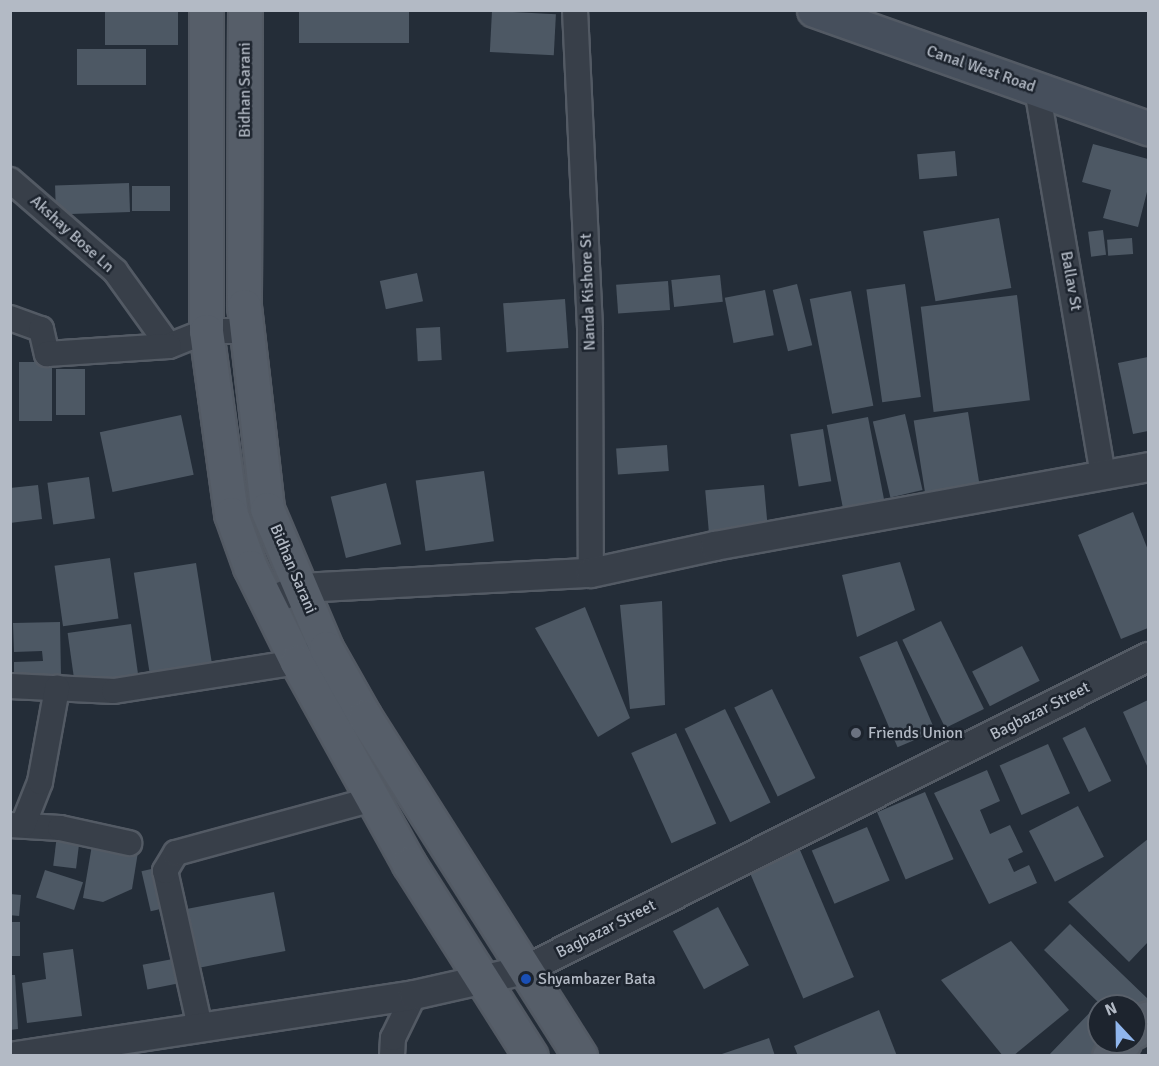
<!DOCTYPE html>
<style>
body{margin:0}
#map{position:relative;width:1159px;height:1066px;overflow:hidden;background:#242d38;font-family:Signika,sans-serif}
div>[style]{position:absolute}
.building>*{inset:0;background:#4d5864;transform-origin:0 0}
.roads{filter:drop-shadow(2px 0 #535a64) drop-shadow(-2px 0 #535a64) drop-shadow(0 2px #535a64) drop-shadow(0 -2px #535a64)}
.minor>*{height:24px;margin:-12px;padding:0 12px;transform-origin:12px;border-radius:12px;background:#383f49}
.tertiary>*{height:28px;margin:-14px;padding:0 14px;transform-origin:14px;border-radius:14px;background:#383f49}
.secondary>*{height:33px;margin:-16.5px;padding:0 16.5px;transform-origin:16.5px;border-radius:16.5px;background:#464f5c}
.primary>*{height:33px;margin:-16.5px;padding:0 16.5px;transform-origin:16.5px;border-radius:16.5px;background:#565e69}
.dots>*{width:16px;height:16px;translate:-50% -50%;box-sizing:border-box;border:3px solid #1d242e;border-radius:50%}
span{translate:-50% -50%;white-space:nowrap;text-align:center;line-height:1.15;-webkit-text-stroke:5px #1d242e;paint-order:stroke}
.street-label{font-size:16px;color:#b3bac5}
.poi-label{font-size:16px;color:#b3bac5}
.left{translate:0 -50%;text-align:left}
.frame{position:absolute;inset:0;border:12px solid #b3bac5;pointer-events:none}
.north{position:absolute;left:1087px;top:994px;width:60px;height:60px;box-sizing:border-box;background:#1d242e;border:2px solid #59606a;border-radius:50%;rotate:338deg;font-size:16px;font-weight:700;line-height:24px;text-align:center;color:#b3bac5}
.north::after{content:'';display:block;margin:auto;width:21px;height:27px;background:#90b6ed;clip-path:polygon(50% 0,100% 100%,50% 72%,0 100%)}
</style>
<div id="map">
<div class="building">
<div style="left:105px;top:10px;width:73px;height:35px"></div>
<div style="left:299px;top:10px;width:110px;height:33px"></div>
<div style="left:492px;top:11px;width:64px;height:41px;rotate:3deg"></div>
<div style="left:146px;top:49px;width:36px;height:69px;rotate:90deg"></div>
<div style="clip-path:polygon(1093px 144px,1148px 159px,1148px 188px,1138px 227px,1103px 218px,1111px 190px,1082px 182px)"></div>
<div style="left:955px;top:151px;width:25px;height:38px;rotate:85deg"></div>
<div style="left:129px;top:183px;width:29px;height:74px;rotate:88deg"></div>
<div style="left:170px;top:186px;width:25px;height:38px;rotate:90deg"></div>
<div style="left:999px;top:218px;width:71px;height:77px;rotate:80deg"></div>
<div style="left:1103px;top:230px;width:25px;height:15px;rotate:83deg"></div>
<div style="left:1132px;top:238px;width:16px;height:25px;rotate:86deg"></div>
<div style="left:417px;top:273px;width:29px;height:38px;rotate:78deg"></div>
<div style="left:720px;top:275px;width:27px;height:49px;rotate:84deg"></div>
<div style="left:668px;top:281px;width:29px;height:52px;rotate:86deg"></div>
<div style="left:797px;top:284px;width:63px;height:25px;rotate:76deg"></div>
<div style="left:905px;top:284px;width:114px;height:39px;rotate:82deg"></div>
<div style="left:765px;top:290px;width:46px;height:41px;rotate:79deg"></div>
<div style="left:851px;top:291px;width:117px;height:42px;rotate:79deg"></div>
<div style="left:1017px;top:295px;width:106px;height:97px;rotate:83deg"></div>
<div style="left:565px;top:299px;width:49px;height:62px;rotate:86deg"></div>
<div style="left:440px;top:327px;width:33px;height:24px;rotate:87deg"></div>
<div style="clip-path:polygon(1148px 357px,1148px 431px,1133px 434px,1118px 363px)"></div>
<div style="left:19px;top:362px;width:33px;height:59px"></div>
<div style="left:56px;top:369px;width:29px;height:46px"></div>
<div style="left:968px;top:412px;width:79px;height:55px;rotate:81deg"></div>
<div style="left:905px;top:414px;width:78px;height:33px;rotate:77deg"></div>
<div style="left:181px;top:415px;width:61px;height:83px;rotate:78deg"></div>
<div style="left:868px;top:417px;width:90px;height:42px;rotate:79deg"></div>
<div style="left:823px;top:429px;width:53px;height:33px;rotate:81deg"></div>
<div style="left:667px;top:445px;width:26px;height:51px;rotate:86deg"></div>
<div style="left:484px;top:471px;width:71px;height:69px;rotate:82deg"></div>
<div style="left:89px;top:477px;width:42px;height:42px;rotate:82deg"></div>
<div style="left:386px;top:483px;width:63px;height:57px;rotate:76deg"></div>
<div style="clip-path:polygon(38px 485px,42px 519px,10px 523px,10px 488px)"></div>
<div style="left:764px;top:485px;width:44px;height:59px;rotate:85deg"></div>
<div style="clip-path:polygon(1133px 512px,1148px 550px,1148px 628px,1121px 639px,1078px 535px)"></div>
<div style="left:110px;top:558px;width:61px;height:56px;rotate:82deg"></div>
<div style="clip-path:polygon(900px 562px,915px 610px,857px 637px,842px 575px)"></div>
<div style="left:196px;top:563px;width:105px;height:63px;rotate:81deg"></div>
<div style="clip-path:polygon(662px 601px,665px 705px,630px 709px,620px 605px)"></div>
<div style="clip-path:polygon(585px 607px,630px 718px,598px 737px,535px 628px)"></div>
<div style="left:941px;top:621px;width:98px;height:43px;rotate:64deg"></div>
<div style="clip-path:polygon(60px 622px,61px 676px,14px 677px,14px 662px,43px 661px,42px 651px,14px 652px,13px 623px)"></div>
<div style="left:131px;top:624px;width:52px;height:64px;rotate:82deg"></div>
<div style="left:897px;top:641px;width:98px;height:41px;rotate:67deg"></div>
<div style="left:1022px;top:646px;width:39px;height:56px;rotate:63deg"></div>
<div style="left:772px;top:689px;width:99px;height:42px;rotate:64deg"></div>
<div style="clip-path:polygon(1148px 700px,1148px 768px,1123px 712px)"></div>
<div style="left:725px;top:709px;width:104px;height:45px;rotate:64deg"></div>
<div style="left:1085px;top:727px;width:60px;height:25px;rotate:64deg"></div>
<div style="left:676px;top:733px;width:99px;height:49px;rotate:66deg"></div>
<div style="left:1048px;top:744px;width:54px;height:53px;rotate:66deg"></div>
<div style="clip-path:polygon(987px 770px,1000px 801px,980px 810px,990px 834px,1010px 825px,1023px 852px,1008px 859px,1014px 872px,1029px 865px,1037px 883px,989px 904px,934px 793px)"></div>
<div style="left:925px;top:792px;width:73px;height:52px;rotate:67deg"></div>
<div style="left:1078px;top:806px;width:57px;height:55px;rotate:63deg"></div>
<div style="left:867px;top:827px;width:58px;height:60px;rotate:67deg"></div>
<div style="left:57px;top:835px;width:23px;height:31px;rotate:7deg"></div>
<div style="clip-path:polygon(1148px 839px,1148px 942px,1129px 962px,1068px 902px)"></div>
<div style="clip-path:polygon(92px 845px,138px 852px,132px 889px,103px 902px,83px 898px)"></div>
<div style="left:800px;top:850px;width:138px;height:55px;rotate:67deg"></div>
<div style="left:160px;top:867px;width:41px;height:19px;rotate:77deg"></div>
<div style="left:45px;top:870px;width:40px;height:29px;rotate:18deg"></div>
<div style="left:274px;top:892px;width:60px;height:89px;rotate:79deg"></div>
<div style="left:10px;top:894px;width:11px;height:21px;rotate:5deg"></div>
<div style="left:718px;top:907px;width:66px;height:51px;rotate:62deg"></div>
<div style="left:10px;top:922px;width:10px;height:34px"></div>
<div style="clip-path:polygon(1070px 924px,1148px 999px,1135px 1016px,1135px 1006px,1099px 1006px,1099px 1042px,1110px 1042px,1097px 1056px,1048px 1056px,1099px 1003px,1044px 950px)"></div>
<div style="clip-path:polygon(1011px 941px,1069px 1010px,1013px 1056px,1003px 1056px,941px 980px)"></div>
<div style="clip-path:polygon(73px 949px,82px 1016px,27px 1023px,22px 983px,46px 979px,43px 953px)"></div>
<div style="left:178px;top:958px;width:25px;height:36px;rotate:79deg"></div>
<div style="clip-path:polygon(10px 975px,15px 975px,18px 1029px,10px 1030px)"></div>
<div style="clip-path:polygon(879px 1010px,897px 1056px,798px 1056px,794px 1046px)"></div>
<div style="clip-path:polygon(769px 1038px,775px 1056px,719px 1056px,719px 1055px)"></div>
</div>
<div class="roads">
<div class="minor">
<div style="left:575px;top:10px;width:320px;rotate:87.3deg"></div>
<div style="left:590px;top:330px;width:243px;rotate:89.8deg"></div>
<div style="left:1037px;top:89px;width:391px;rotate:80.3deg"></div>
<div style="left:10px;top:180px;width:139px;rotate:40.9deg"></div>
<div style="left:115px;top:271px;width:92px;rotate:54.2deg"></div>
<div style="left:169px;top:346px;width:40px;rotate:-22deg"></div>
<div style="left:206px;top:331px;width:40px"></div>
<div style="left:10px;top:318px;width:33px;rotate:20deg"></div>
<div style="left:41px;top:329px;width:26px;rotate:77deg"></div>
<div style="left:47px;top:354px;width:122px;rotate:-3.8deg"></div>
<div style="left:10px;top:686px;width:104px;rotate:2.8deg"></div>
<div style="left:114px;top:691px;width:185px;rotate:-9deg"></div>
<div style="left:297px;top:662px;width:15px;rotate:-28deg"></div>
<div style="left:10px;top:825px;width:50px;rotate:3.4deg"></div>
<div style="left:60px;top:828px;width:71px;rotate:12.3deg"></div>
<div style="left:23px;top:825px;width:46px;rotate:-68.4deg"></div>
<div style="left:40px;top:782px;width:96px;rotate:-79.7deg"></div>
<div style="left:200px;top:1027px;width:160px;rotate:-102.6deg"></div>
<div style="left:165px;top:871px;width:21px;rotate:-59deg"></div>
<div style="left:176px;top:853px;width:204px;rotate:-15.3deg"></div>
<div style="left:392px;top:1056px;width:18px;rotate:-87deg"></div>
<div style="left:393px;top:1038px;width:48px;rotate:-64deg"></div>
</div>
<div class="tertiary">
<div style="left:267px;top:602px;width:37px;rotate:-22deg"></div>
<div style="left:301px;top:588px;width:290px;rotate:-3deg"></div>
<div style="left:591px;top:573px;width:127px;rotate:-12.3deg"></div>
<div style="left:715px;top:546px;width:440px;rotate:-10.3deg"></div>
<div style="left:16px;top:1056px;width:403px;rotate:-8.7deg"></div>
<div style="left:414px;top:995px;width:114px;rotate:-12.7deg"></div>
<div style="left:525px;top:970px;width:697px;rotate:-26.68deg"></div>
</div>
<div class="secondary">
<div style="left:814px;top:10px;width:354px;rotate:19.5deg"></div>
</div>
<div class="primary">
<div style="left:206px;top:10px;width:321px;rotate:90deg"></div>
<div style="left:206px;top:331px;width:185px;rotate:82.2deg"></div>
<div style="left:231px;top:514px;width:56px;rotate:70.3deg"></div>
<div style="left:250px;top:567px;width:106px;rotate:63.7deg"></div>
<div style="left:297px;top:662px;width:231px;rotate:61deg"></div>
<div style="left:409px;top:864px;width:227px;rotate:57.6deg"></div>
<div style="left:245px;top:10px;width:296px;rotate:90.2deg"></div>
<div style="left:244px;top:306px;width:204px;rotate:83.5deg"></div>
<div style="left:267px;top:509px;width:151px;rotate:67deg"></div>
<div style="left:326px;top:648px;width:79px;rotate:60.5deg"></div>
<div style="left:365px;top:717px;width:401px;rotate:57.6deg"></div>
<div style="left:1135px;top:1031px;width:18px;rotate:-45deg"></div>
<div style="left:1109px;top:1056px;width:21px;rotate:-43deg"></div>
</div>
</div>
<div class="dots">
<div style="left:856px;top:733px;background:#6b7280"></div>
<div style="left:526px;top:979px;background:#1a4fb4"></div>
</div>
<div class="street-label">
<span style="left:981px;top:69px;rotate:19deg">Canal West Road</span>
<span style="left:245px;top:90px;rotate:-90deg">Bidhan Sarani</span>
<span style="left:72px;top:234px;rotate:42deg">Akshay Bose Ln</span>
<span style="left:1071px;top:281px;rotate:80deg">Ballav St</span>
<span style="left:588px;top:292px;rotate:-92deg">Nanda Kishore St</span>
<span style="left:293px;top:569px;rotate:67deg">Bidhan Sarani</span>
<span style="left:1040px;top:711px;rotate:-27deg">Bagbazar Street</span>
<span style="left:606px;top:929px;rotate:-27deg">Bagbazar Street</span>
</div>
<div class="poi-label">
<span class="left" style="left:868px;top:733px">Friends Union</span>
<span class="left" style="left:538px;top:979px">Shyambazer Bata</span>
</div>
<div class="frame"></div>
<div class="north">N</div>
</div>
